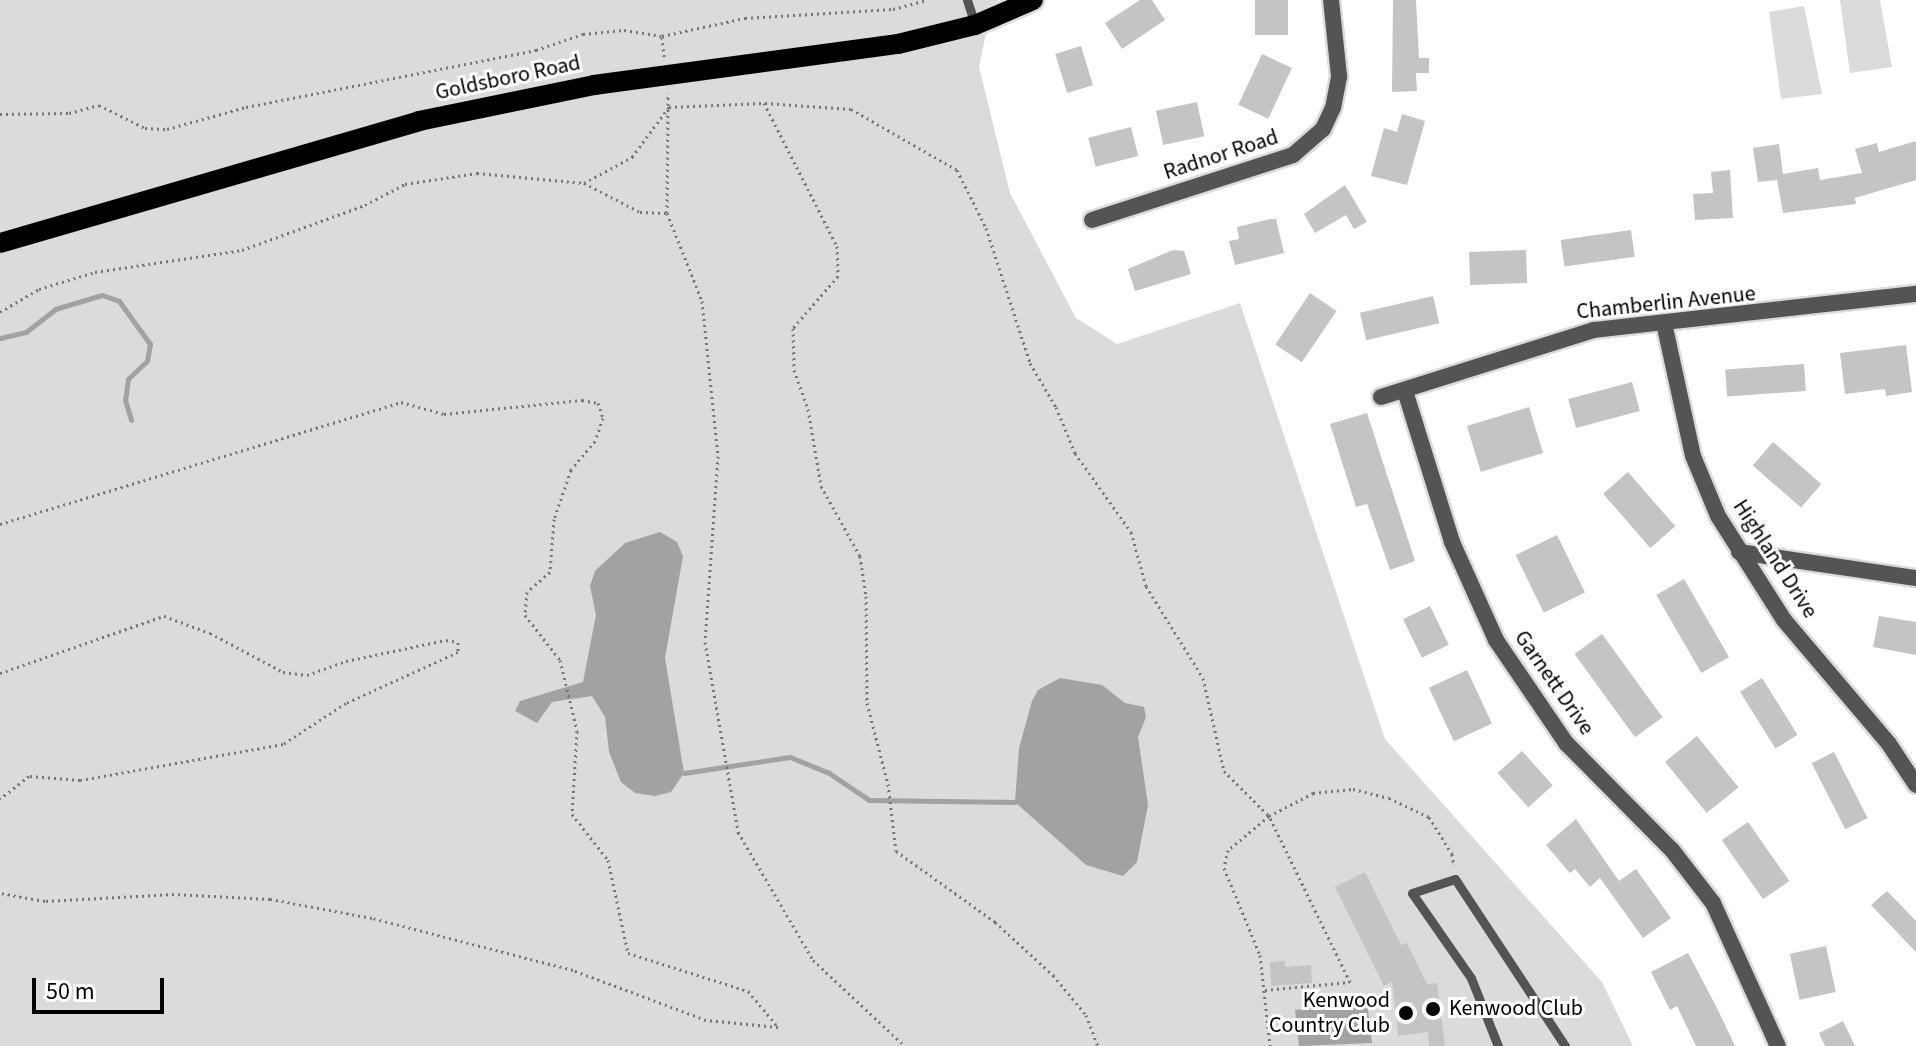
<!DOCTYPE html>
<style>
body{margin:0}
#map{position:relative;width:1916px;height:1046px;overflow:hidden;background:#fff;font-family:"Source Sans 3",sans-serif}
div>[style]{position:absolute}
.green>*{inset:0;background:#dbdbdb}
.water>*{inset:0;background:#a2a2a2}
.stream>*{height:5px;margin:-2.5px;padding:0 2.5px;transform-origin:2.5px;border-radius:2.5px;background:#a2a2a2}
.building>*{inset:0;background:#c4c4c4;transform-origin:0 0}
.path>*{height:3px;margin-top:-1.5px;transform-origin:0;background:repeating-linear-gradient(90deg,#767676 0 2px,transparent 0 6px)}
.roads{filter:drop-shadow(2px 0 #dbdbdb) drop-shadow(-2px 0 #dbdbdb) drop-shadow(0 2px #dbdbdb) drop-shadow(0 -2px #dbdbdb)}
.service>*{height:9px;margin:-4.5px;padding:0 4.5px;transform-origin:4.5px;border-radius:4.5px;background:#545454}
.minor>*{height:16px;margin:-8px;padding:0 8px;transform-origin:8px;border-radius:8px;background:#545454}
.primary>*{height:20px;margin:-10px;padding:0 10px;transform-origin:10px;border-radius:10px;background:#000}
.dots>*{width:22px;height:22px;translate:-50% -50%;box-sizing:border-box;border:4px solid #fff;border-radius:50%}
span{translate:-50% -50%;white-space:nowrap;text-align:center;line-height:1.15;-webkit-text-stroke:6px #fff;paint-order:stroke}
.street-label{font-size:22px;color:#000}
.poi-label{font-size:22px;color:#000}
.right{translate:-100% -50%;text-align:right}
.left{translate:0 -50%;text-align:left}
.scale{position:absolute;left:32px;top:978px;width:132px;height:36px;box-sizing:border-box;border:4px solid #000;border-top:0;padding-left:10px;font-size:24px;line-height:28px;white-space:nowrap;color:#000;-webkit-text-stroke:6px #fff;paint-order:stroke}
</style>
<div id="map">
<div class="green">
<div style="clip-path:polygon(0 0,999px 0,992px 5px,979px 67px,1010px 193px,1076px 318px,1117px 344px,1240px 303px,1385px 739px,1602px 982px,1633px 1046px,0 1046px)"></div>
<div style="clip-path:polygon(1840px 0,1880px 0,1892px 67px,1850px 73px)"></div>
<div style="clip-path:polygon(1804px 6px,1822px 94px,1781px 99px,1769px 12px)"></div>
</div>
<div class="water">
<div style="clip-path:polygon(660px 532px,677px 542px,683px 556px,665px 658px,684px 773px,671px 792px,655px 796px,635px 793px,621px 782px,609px 752px,605px 717px,592px 696px,552px 702px,537px 723px,515px 711px,520px 701px,583px 682px,596px 615px,590px 586px,595px 571px,625px 543px)"></div>
<div style="clip-path:polygon(1060px 678px,1102px 685px,1125px 703px,1144px 707px,1146px 717px,1138px 737px,1148px 805px,1137px 862px,1123px 876px,1086px 865px,1015px 802px,1019px 748px,1032px 701px,1038px 690px)"></div>
<div style="clip-path:polygon(1367px 1001px,1372px 1043px,1299px 1046px,1295px 1010px)"></div>
</div>
<div class="stream">
<div style="left:0;top:338px;width:27px;rotate:-13deg"></div>
<div style="left:26px;top:332px;width:37px;rotate:-38deg"></div>
<div style="left:55px;top:309px;width:49px;rotate:-16.6deg"></div>
<div style="left:102px;top:295px;width:18px;rotate:19deg"></div>
<div style="left:119px;top:301px;width:53px;rotate:54.2deg"></div>
<div style="left:150px;top:344px;width:17px;rotate:100deg"></div>
<div style="left:147px;top:361px;width:26px;rotate:137deg"></div>
<div style="left:128px;top:379px;width:21px;rotate:98deg"></div>
<div style="left:125px;top:400px;width:21px;rotate:73deg"></div>
<div style="left:684px;top:773px;width:107px;rotate:-8.6deg"></div>
<div style="left:790px;top:757px;width:42px;rotate:22.3deg"></div>
<div style="left:829px;top:773px;width:48px;rotate:34deg"></div>
<div style="left:869px;top:800px;width:146px;rotate:0.8deg"></div>
</div>
<div class="building">
<div style="clip-path:polygon(1140px 0,1152px 0,1165px 20px,1122px 49px,1105px 23px)"></div>
<div style="left:1255px;top:0;width:33px;height:35px"></div>
<div style="clip-path:polygon(1393px 0,1416px 0,1419px 58px,1429px 58px,1429px 73px,1416px 73px,1417px 91px,1392px 92px)"></div>
<div style="left:1081px;top:46px;width:41px;height:27px;rotate:73deg"></div>
<div style="left:1262px;top:54px;width:33px;height:56px;rotate:25deg"></div>
<div style="left:1197px;top:102px;width:35px;height:42px;rotate:78deg"></div>
<div style="clip-path:polygon(1402px 114px,1425px 121px,1407px 185px,1371px 176px,1384px 128px,1397px 132px)"></div>
<div style="left:1131px;top:127px;width:30px;height:44px;rotate:76deg"></div>
<div style="clip-path:polygon(1916px 141px,1916px 180px,1855px 198px,1856px 204px,1783px 213px,1777px 180px,1758px 182px,1753px 148px,1779px 144px,1783px 174px,1818px 168px,1820px 180px,1862px 173px,1855px 149px,1877px 143px,1879px 152px)"></div>
<div style="clip-path:polygon(1730px 170px,1733px 218px,1695px 220px,1693px 194px,1713px 193px,1711px 172px)"></div>
<div style="clip-path:polygon(1345px 185px,1367px 222px,1354px 229px,1346px 215px,1315px 233px,1304px 214px)"></div>
<div style="clip-path:polygon(1270px 219px,1276px 219px,1284px 253px,1235px 265px,1229px 241px,1239px 239px,1237px 227px)"></div>
<div style="left:1631px;top:230px;width:27px;height:71px;rotate:82deg"></div>
<div style="clip-path:polygon(1173px 250px,1184px 251px,1191px 274px,1135px 291px,1128px 269px)"></div>
<div style="left:1526px;top:250px;width:33px;height:57px;rotate:88deg"></div>
<div style="left:1310px;top:293px;width:32px;height:62px;rotate:34deg"></div>
<div style="left:1433px;top:296px;width:28px;height:75px;rotate:77deg"></div>
<div style="clip-path:polygon(1906px 345px,1912px 392px,1886px 396px,1885px 389px,1845px 394px,1840px 353px)"></div>
<div style="left:1804px;top:364px;width:27px;height:79px;rotate:86deg"></div>
<div style="left:1632px;top:382px;width:30px;height:66px;rotate:75deg"></div>
<div style="left:1529px;top:407px;width:48px;height:65px;rotate:73deg"></div>
<div style="clip-path:polygon(1367px 413px,1415px 561px,1390px 570px,1367px 504px,1356px 507px,1330px 424px)"></div>
<div style="left:1773px;top:442px;width:64px;height:31px;rotate:41deg"></div>
<div style="left:1628px;top:472px;width:72px;height:33px;rotate:49deg"></div>
<div style="left:1557px;top:535px;width:64px;height:46px;rotate:64deg"></div>
<div style="left:1684px;top:579px;width:90px;height:32px;rotate:60deg"></div>
<div style="left:1430px;top:606px;width:43px;height:30px;rotate:64deg"></div>
<div style="clip-path:polygon(1879px 616px,1916px 622px,1916px 655px,1873px 647px)"></div>
<div style="left:1602px;top:634px;width:103px;height:34px;rotate:54deg"></div>
<div style="left:1467px;top:670px;width:59px;height:42px;rotate:65deg"></div>
<div style="left:1762px;top:678px;width:67px;height:26px;rotate:58deg"></div>
<div style="left:1697px;top:736px;width:66px;height:41px;rotate:51deg"></div>
<div style="left:1522px;top:751px;width:46px;height:33px;rotate:48deg"></div>
<div style="left:1834px;top:752px;width:74px;height:25px;rotate:63deg"></div>
<div style="clip-path:polygon(1576px 819px,1619px 881px,1636px 869px,1671px 918px,1643px 938px,1600px 878px,1590px 887px,1575px 869px,1570px 873px,1546px 845px)"></div>
<div style="left:1748px;top:822px;width:72px;height:32px;rotate:55deg"></div>
<div style="clip-path:polygon(1365px 872px,1401px 945px,1407px 943px,1427px 984px,1437px 983px,1445px 1046px,1429px 1046px,1428px 1032px,1398px 1036px,1392px 982px,1384px 986px,1335px 887px)"></div>
<div style="clip-path:polygon(1887px 891px,1916px 921px,1916px 952px,1871px 905px)"></div>
<div style="left:1826px;top:946px;width:47px;height:37px;rotate:78deg"></div>
<div style="clip-path:polygon(1688px 953px,1718px 1010px,1735px 1046px,1696px 1046px,1677px 1006px,1670px 1010px,1651px 972px)"></div>
<div style="clip-path:polygon(1285px 961px,1285px 967px,1311px 965px,1312px 983px,1271px 986px,1270px 962px)"></div>
<div style="clip-path:polygon(1843px 1021px,1855px 1046px,1825px 1046px,1819px 1033px)"></div>
</div>
<div class="path">
<div style="left:662px;top:37px;width:20px;rotate:84deg"></div>
<div style="left:765px;top:103px;width:86px;rotate:4deg"></div>
<div style="left:851px;top:109px;width:122px;rotate:29.9deg"></div>
<div style="left:957px;top:170px;width:65px;rotate:63.4deg"></div>
<div style="left:986px;top:228px;width:142px;rotate:71.9deg"></div>
<div style="left:1030px;top:363px;width:51px;rotate:59.4deg"></div>
<div style="left:1056px;top:407px;width:50px;rotate:67.6deg"></div>
<div style="left:1075px;top:453px;width:97px;rotate:54.7deg"></div>
<div style="left:1131px;top:532px;width:56px;rotate:74.5deg"></div>
<div style="left:1146px;top:586px;width:108px;rotate:58.2deg"></div>
<div style="left:1203px;top:678px;width:95px;rotate:77.3deg"></div>
<div style="left:1224px;top:771px;width:64px;rotate:45deg"></div>
<div style="left:1269px;top:816px;width:53px;rotate:140.3deg"></div>
<div style="left:1228px;top:850px;width:18px;rotate:103deg"></div>
<div style="left:1224px;top:868px;width:94px;rotate:67.5deg"></div>
<div style="left:1260px;top:955px;width:92px;rotate:83.7deg"></div>
<div style="left:0;top:114px;width:69px;rotate:-0.8deg"></div>
<div style="left:69px;top:113px;width:31px;rotate:-15deg"></div>
<div style="left:99px;top:105px;width:51px;rotate:26.6deg"></div>
<div style="left:145px;top:128px;width:22px;rotate:3deg"></div>
<div style="left:167px;top:129px;width:82px;rotate:-15.6deg"></div>
<div style="left:246px;top:107px;width:296px;rotate:-11.1deg"></div>
<div style="left:536px;top:50px;width:50px;rotate:-18.8deg"></div>
<div style="left:583px;top:34px;width:41px;rotate:-5.6deg"></div>
<div style="left:624px;top:30px;width:38px;rotate:9deg"></div>
<div style="left:662px;top:36px;width:85px;rotate:-12.2deg"></div>
<div style="left:745px;top:18px;width:148px;rotate:-3.5deg"></div>
<div style="left:893px;top:9px;width:34px;rotate:-15deg"></div>
<div style="left:584px;top:183px;width:55px;rotate:-28.4deg"></div>
<div style="left:632px;top:157px;width:62px;rotate:-53.5deg"></div>
<div style="left:669px;top:107px;width:95px;rotate:-2.4deg"></div>
<div style="left:764px;top:103px;width:161px;rotate:63deg"></div>
<div style="left:837px;top:246px;width:30px;rotate:88deg"></div>
<div style="left:838px;top:276px;width:69px;rotate:130.9deg"></div>
<div style="left:793px;top:328px;width:42px;rotate:88.6deg"></div>
<div style="left:794px;top:370px;width:41px;rotate:70.3deg"></div>
<div style="left:808px;top:409px;width:78px;rotate:80.4deg"></div>
<div style="left:821px;top:486px;width:80px;rotate:60.9deg"></div>
<div style="left:860px;top:556px;width:40px;rotate:81.5deg"></div>
<div style="left:866px;top:596px;width:107px;rotate:89.5deg"></div>
<div style="left:867px;top:703px;width:84px;rotate:75.5deg"></div>
<div style="left:888px;top:784px;width:67px;rotate:83.2deg"></div>
<div style="left:896px;top:851px;width:122px;rotate:35.6deg"></div>
<div style="left:995px;top:922px;width:79px;rotate:42.4deg"></div>
<div style="left:1053px;top:975px;width:52px;rotate:50.5deg"></div>
<div style="left:1086px;top:1015px;width:33px;rotate:69deg"></div>
<div style="left:667px;top:213px;width:120px;rotate:-89.5deg"></div>
<div style="left:0;top:312px;width:45px;rotate:-30.5deg"></div>
<div style="left:39px;top:289px;width:59px;rotate:-16.9deg"></div>
<div style="left:95px;top:272px;width:149px;rotate:-8.5deg"></div>
<div style="left:242px;top:250px;width:131px;rotate:-20.1deg"></div>
<div style="left:365px;top:205px;width:45px;rotate:-27.7deg"></div>
<div style="left:405px;top:184px;width:73px;rotate:-8.7deg"></div>
<div style="left:477px;top:173px;width:107px;rotate:5.3deg"></div>
<div style="left:584px;top:183px;width:63px;rotate:27.4deg"></div>
<div style="left:640px;top:212px;width:27px;rotate:2deg"></div>
<div style="left:667px;top:213px;width:95px;rotate:68.3deg"></div>
<div style="left:702px;top:301px;width:156px;rotate:84.1deg"></div>
<div style="left:718px;top:456px;width:186px;rotate:94deg"></div>
<div style="left:705px;top:642px;width:193px;rotate:80.1deg"></div>
<div style="left:738px;top:832px;width:148px;rotate:59.6deg"></div>
<div style="left:813px;top:960px;width:126px;rotate:43.1deg"></div>
<div style="left:0;top:524px;width:419px;rotate:-16.9deg"></div>
<div style="left:401px;top:402px;width:45px;rotate:15.6deg"></div>
<div style="left:444px;top:414px;width:139px;rotate:-5.8deg"></div>
<div style="left:582px;top:400px;width:16px;rotate:11deg"></div>
<div style="left:598px;top:403px;width:16px;rotate:72deg"></div>
<div style="left:603px;top:418px;width:24px;rotate:109deg"></div>
<div style="left:595px;top:441px;width:38px;rotate:130deg"></div>
<div style="left:571px;top:470px;width:52px;rotate:109.1deg"></div>
<div style="left:554px;top:519px;width:53px;rotate:94.3deg"></div>
<div style="left:550px;top:572px;width:30px;rotate:139deg"></div>
<div style="left:527px;top:592px;width:23px;rotate:95deg"></div>
<div style="left:525px;top:615px;width:57px;rotate:52.1deg"></div>
<div style="left:560px;top:660px;width:73px;rotate:76.5deg"></div>
<div style="left:577px;top:731px;width:83px;rotate:93.4deg"></div>
<div style="left:572px;top:814px;width:58px;rotate:52deg"></div>
<div style="left:608px;top:860px;width:95px;rotate:77.9deg"></div>
<div style="left:628px;top:953px;width:126px;rotate:17.6deg"></div>
<div style="left:748px;top:991px;width:47px;rotate:50.2deg"></div>
<div style="left:778px;top:1027px;width:72px;rotate:-174.4deg"></div>
<div style="left:706px;top:1020px;width:142px;rotate:-159.4deg"></div>
<div style="left:573px;top:970px;width:208px;rotate:-165.5deg"></div>
<div style="left:372px;top:918px;width:104px;rotate:-169.4deg"></div>
<div style="left:270px;top:899px;width:96px;rotate:-177deg"></div>
<div style="left:174px;top:894px;width:129px;rotate:176.9deg"></div>
<div style="left:45px;top:901px;width:46px;rotate:-169.9deg"></div>
<div style="left:0;top:673px;width:174px;rotate:-19.2deg"></div>
<div style="left:164px;top:616px;width:49px;rotate:20.3deg"></div>
<div style="left:210px;top:633px;width:83px;rotate:28.1deg"></div>
<div style="left:283px;top:672px;width:24px;rotate:7deg"></div>
<div style="left:307px;top:675px;width:41px;rotate:-19.7deg"></div>
<div style="left:346px;top:661px;width:102px;rotate:-11.9deg"></div>
<div style="left:446px;top:640px;width:12px;rotate:9deg"></div>
<div style="left:458px;top:642px;width:10px;rotate:90deg"></div>
<div style="left:458px;top:652px;width:123px;rotate:155.5deg"></div>
<div style="left:346px;top:703px;width:75px;rotate:146.9deg"></div>
<div style="left:283px;top:744px;width:206px;rotate:169.9deg"></div>
<div style="left:80px;top:780px;width:51px;rotate:-175.5deg"></div>
<div style="left:29px;top:776px;width:37px;rotate:142deg"></div>
<div style="left:1265px;top:990px;width:85px;rotate:-5.4deg"></div>
<div style="left:1350px;top:982px;width:185px;rotate:-116deg"></div>
<div style="left:1269px;top:816px;width:50px;rotate:-27.6deg"></div>
<div style="left:1313px;top:793px;width:40px;rotate:-5.7deg"></div>
<div style="left:1353px;top:789px;width:37px;rotate:14deg"></div>
<div style="left:1389px;top:798px;width:44px;rotate:25.4deg"></div>
<div style="left:1429px;top:817px;width:44px;rotate:58.1deg"></div>
<div style="left:1452px;top:854px;width:12px;rotate:81deg"></div>
</div>
<div class="roads">
<div class="service">
<div style="left:967px;top:0;width:26px;rotate:72deg"></div>
<div style="left:1498px;top:1046px;width:73px;rotate:-111.7deg"></div>
<div style="left:1471px;top:978px;width:103px;rotate:-124.8deg"></div>
<div style="left:1412px;top:893px;width:45px;rotate:-18deg"></div>
<div style="left:1455px;top:879px;width:200px;rotate:56.6deg"></div>
</div>
<div class="minor">
<div style="left:1092px;top:220px;width:211px;rotate:-17.9deg"></div>
<div style="left:1293px;top:155px;width:40px;rotate:-41deg"></div>
<div style="left:1323px;top:129px;width:23px;rotate:-65deg"></div>
<div style="left:1333px;top:108px;width:33px;rotate:-79deg"></div>
<div style="left:1339px;top:76px;width:76px;rotate:-96deg"></div>
<div style="left:1664px;top:323px;width:136px;rotate:77.7deg"></div>
<div style="left:1693px;top:456px;width:65px;rotate:67.4deg"></div>
<div style="left:1718px;top:516px;width:123px;rotate:57.6deg"></div>
<div style="left:1784px;top:620px;width:162px;rotate:49.7deg"></div>
<div style="left:1889px;top:744px;width:49px;rotate:56.6deg"></div>
<div style="left:1405px;top:391px;width:158px;rotate:72.7deg"></div>
<div style="left:1452px;top:542px;width:107px;rotate:65.8deg"></div>
<div style="left:1496px;top:640px;width:125px;rotate:55.8deg"></div>
<div style="left:1566px;top:743px;width:151px;rotate:45.3deg"></div>
<div style="left:1672px;top:850px;width:67px;rotate:52.3deg"></div>
<div style="left:1713px;top:903px;width:157px;rotate:65.6deg"></div>
<div style="left:1381px;top:397px;width:223px;rotate:-17.5deg"></div>
<div style="left:1594px;top:330px;width:324px;rotate:-6.4deg"></div>
<div style="left:1739px;top:552px;width:179px;rotate:8.4deg"></div>
</div>
<div class="primary">
<div style="left:0;top:243px;width:436px;rotate:-16.2deg"></div>
<div style="left:419px;top:121px;width:179px;rotate:-11.6deg"></div>
<div style="left:594px;top:85px;width:307px;rotate:-7.7deg"></div>
<div style="left:898px;top:44px;width:79px;rotate:-13.9deg"></div>
<div style="left:975px;top:25px;width:63px;rotate:-23.3deg"></div>
</div>
</div>
<div class="dots">
<div style="left:1433px;top:1009px;background:#000"></div>
<div style="left:1406px;top:1013px;background:#000"></div>
</div>
<div class="street-label">
<span style="left:508px;top:78px;rotate:-12deg">Goldsboro Road</span>
<span style="left:1221px;top:155px;rotate:-18deg">Radnor Road</span>
<span style="left:1666px;top:303px;rotate:-6deg">Chamberlin Avenue</span>
<span style="left:1775px;top:559px;rotate:57deg">Highland Drive</span>
<span style="left:1554px;top:683px;rotate:55deg">Garnett Drive</span>
</div>
<div class="poi-label">
<span class="right" style="left:1390px;top:1013px">Kenwood<br>Country Club</span>
<span class="left" style="left:1449px;top:1009px">Kenwood Club</span>
</div>
<div class="scale">50 m</div>
</div>
